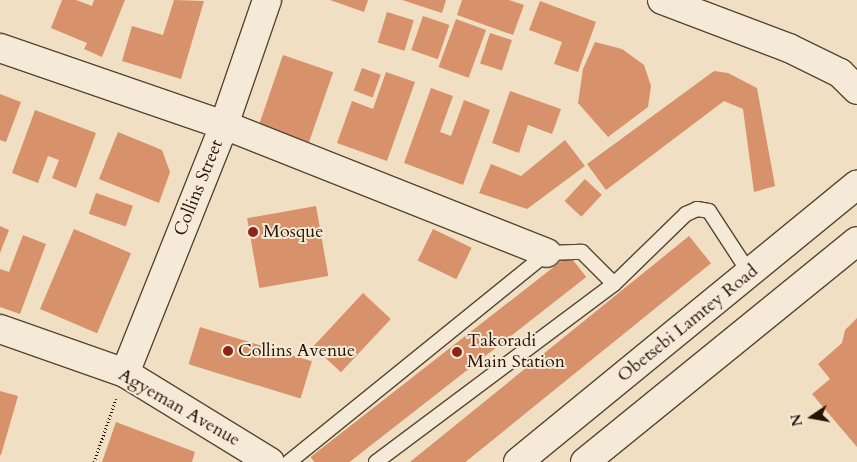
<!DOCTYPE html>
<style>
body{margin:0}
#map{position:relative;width:857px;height:462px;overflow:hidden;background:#f0dfc3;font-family:Cardo,serif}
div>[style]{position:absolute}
.building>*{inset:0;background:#d7926b;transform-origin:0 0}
.path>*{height:3px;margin-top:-1.5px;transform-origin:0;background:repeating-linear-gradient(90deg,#261301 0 1px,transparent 0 3.5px)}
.roads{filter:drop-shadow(1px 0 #584632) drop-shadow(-1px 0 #584632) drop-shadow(0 1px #584632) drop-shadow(0 -1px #584632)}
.lane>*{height:14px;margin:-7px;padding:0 7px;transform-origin:7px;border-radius:7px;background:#f5ead8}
.street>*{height:28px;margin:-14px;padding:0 14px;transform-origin:14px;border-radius:14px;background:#f5ead8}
.secondary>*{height:28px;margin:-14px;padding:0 14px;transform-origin:14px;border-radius:14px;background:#f5ead8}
.dots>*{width:14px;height:14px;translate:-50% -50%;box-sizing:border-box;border:2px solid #f5ead8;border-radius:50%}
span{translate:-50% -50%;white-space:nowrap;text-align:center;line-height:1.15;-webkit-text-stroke:4px #f5ead8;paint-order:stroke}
.street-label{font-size:18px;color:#261301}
.poi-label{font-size:18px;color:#261301}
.left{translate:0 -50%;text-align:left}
.north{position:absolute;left:787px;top:392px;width:50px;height:50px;-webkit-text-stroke:4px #f5ead8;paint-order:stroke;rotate:258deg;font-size:14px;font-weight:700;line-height:20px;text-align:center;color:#261301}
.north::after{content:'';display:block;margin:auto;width:18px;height:22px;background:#261301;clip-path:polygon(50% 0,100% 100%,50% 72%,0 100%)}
</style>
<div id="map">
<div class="building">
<div style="clip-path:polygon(62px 0,76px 0,92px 6px,94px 0,125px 0,102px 57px,84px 49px,87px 43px,51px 28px)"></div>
<div style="clip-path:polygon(174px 0,204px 1px,181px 79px,122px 61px,132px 26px,163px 35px)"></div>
<div style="clip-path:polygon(330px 0,368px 0,364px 12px)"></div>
<div style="clip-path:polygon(402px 0,446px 0,442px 13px)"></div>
<div style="clip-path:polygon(462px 0,509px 0,524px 5px,513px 35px,457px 15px)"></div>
<div style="clip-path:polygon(540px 1px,596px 22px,578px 72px,554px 64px,562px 42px,529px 30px)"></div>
<div style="left:387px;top:12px;width:28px;height:32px;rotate:17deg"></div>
<div style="left:423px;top:16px;width:28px;height:36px;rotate:19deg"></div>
<div style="left:456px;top:19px;width:32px;height:51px;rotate:20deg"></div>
<div style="left:490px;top:33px;width:23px;height:32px;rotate:18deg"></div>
<div style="clip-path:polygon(595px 42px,622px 49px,644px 65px,651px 86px,648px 107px,608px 137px,578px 103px,583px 69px)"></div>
<div style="left:283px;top:55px;width:53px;height:74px;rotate:19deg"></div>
<div style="left:362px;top:68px;width:20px;height:24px;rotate:20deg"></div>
<div style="clip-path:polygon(714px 71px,728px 73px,757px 88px,775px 186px,754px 192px,743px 109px,724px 101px,606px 190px,587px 164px)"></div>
<div style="clip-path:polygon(386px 72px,415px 82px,387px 161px,337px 143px,352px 101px,373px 109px)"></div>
<div style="clip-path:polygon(431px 88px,453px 96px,440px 132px,451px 136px,464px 100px,490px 110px,463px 185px,404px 163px)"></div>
<div style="clip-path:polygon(510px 91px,561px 109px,552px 134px,528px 125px,519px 153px,492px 143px)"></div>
<div style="clip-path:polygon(0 94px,21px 102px,6px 142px,0 140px)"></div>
<div style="clip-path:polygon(35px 110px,96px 133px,76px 188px,52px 178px,59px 160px,48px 156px,38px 183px,12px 173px)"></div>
<div style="clip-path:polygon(118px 132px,162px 150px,170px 172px,159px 203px,99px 179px)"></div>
<div style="clip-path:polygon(565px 140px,585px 166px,527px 209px,479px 193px,491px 164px,521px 176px)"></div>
<div style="left:585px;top:179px;width:23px;height:30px;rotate:43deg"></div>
<div style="left:96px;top:193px;width:39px;height:22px;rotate:19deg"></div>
<div style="left:316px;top:206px;width:71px;height:70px;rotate:80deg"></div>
<div style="clip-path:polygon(0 226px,9px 230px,0 253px)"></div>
<div style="left:74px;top:229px;width:62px;height:87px;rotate:23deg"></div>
<div style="left:433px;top:229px;width:43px;height:35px;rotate:26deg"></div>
<div style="clip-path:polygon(23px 235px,46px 244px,20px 314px,0 307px,0 269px,9px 272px)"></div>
<div style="left:689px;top:236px;width:35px;height:360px;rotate:51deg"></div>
<div style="left:569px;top:255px;width:28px;height:328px;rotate:52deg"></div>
<div style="left:363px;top:293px;width:38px;height:73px;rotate:43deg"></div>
<div style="clip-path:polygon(857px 318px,857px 447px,812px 394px,830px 379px,818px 364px,842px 343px,845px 330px)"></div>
<div style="left:200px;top:327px;width:117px;height:39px;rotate:17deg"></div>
<div style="clip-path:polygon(0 391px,18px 396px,1px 455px,0 455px)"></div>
<div style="clip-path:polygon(116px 422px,195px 452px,192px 462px,102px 462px)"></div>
</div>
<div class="path">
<div style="left:94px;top:462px;width:67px;rotate:-70.8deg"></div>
</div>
<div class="roads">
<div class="lane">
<div style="left:289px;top:462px;width:332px;rotate:-39deg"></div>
<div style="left:547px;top:253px;width:35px;rotate:-2deg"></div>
<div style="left:582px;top:252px;width:45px;rotate:45deg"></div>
<div style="left:376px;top:462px;width:297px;rotate:-36.8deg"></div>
<div style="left:614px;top:284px;width:100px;rotate:-44.2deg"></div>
<div style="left:686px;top:214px;width:12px;rotate:-24deg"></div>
<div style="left:697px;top:209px;width:12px;rotate:9deg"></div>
<div style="left:709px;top:211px;width:75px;rotate:56.9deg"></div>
</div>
<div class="street">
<div style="left:662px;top:0;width:136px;rotate:20.7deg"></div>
<div style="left:789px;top:48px;width:57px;rotate:26.1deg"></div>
<div style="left:840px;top:73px;width:24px;rotate:45deg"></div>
<div style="left:0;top:48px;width:237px;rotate:19deg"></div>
<div style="left:224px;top:125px;width:347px;rotate:21.6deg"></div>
<div style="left:0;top:329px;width:133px;rotate:19.4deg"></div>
<div style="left:125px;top:373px;width:170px;rotate:31.5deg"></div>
<div style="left:125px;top:373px;width:267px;rotate:-68.2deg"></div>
<div style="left:224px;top:125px;width:132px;rotate:-71deg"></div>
</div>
<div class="secondary">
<div style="left:518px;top:462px;width:438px;rotate:-39.3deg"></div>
<div style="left:585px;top:462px;width:350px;rotate:-39.1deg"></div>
</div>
</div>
<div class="dots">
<div style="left:253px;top:232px;background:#8f2418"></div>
<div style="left:228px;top:351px;background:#8f2418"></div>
<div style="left:457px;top:352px;background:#8f2418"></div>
</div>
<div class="street-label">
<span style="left:199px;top:188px;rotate:-68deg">Collins Street</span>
<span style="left:688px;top:324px;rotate:-39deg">Obetsebi Lamtey Road</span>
<span style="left:179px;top:408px;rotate:30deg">Agyeman Avenue</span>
</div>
<div class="poi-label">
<span class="left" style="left:263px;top:232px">Mosque</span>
<span class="left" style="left:467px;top:352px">Takoradi<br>Main Station</span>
<span class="left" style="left:238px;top:351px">Collins Avenue</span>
</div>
<div class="north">N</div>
</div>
